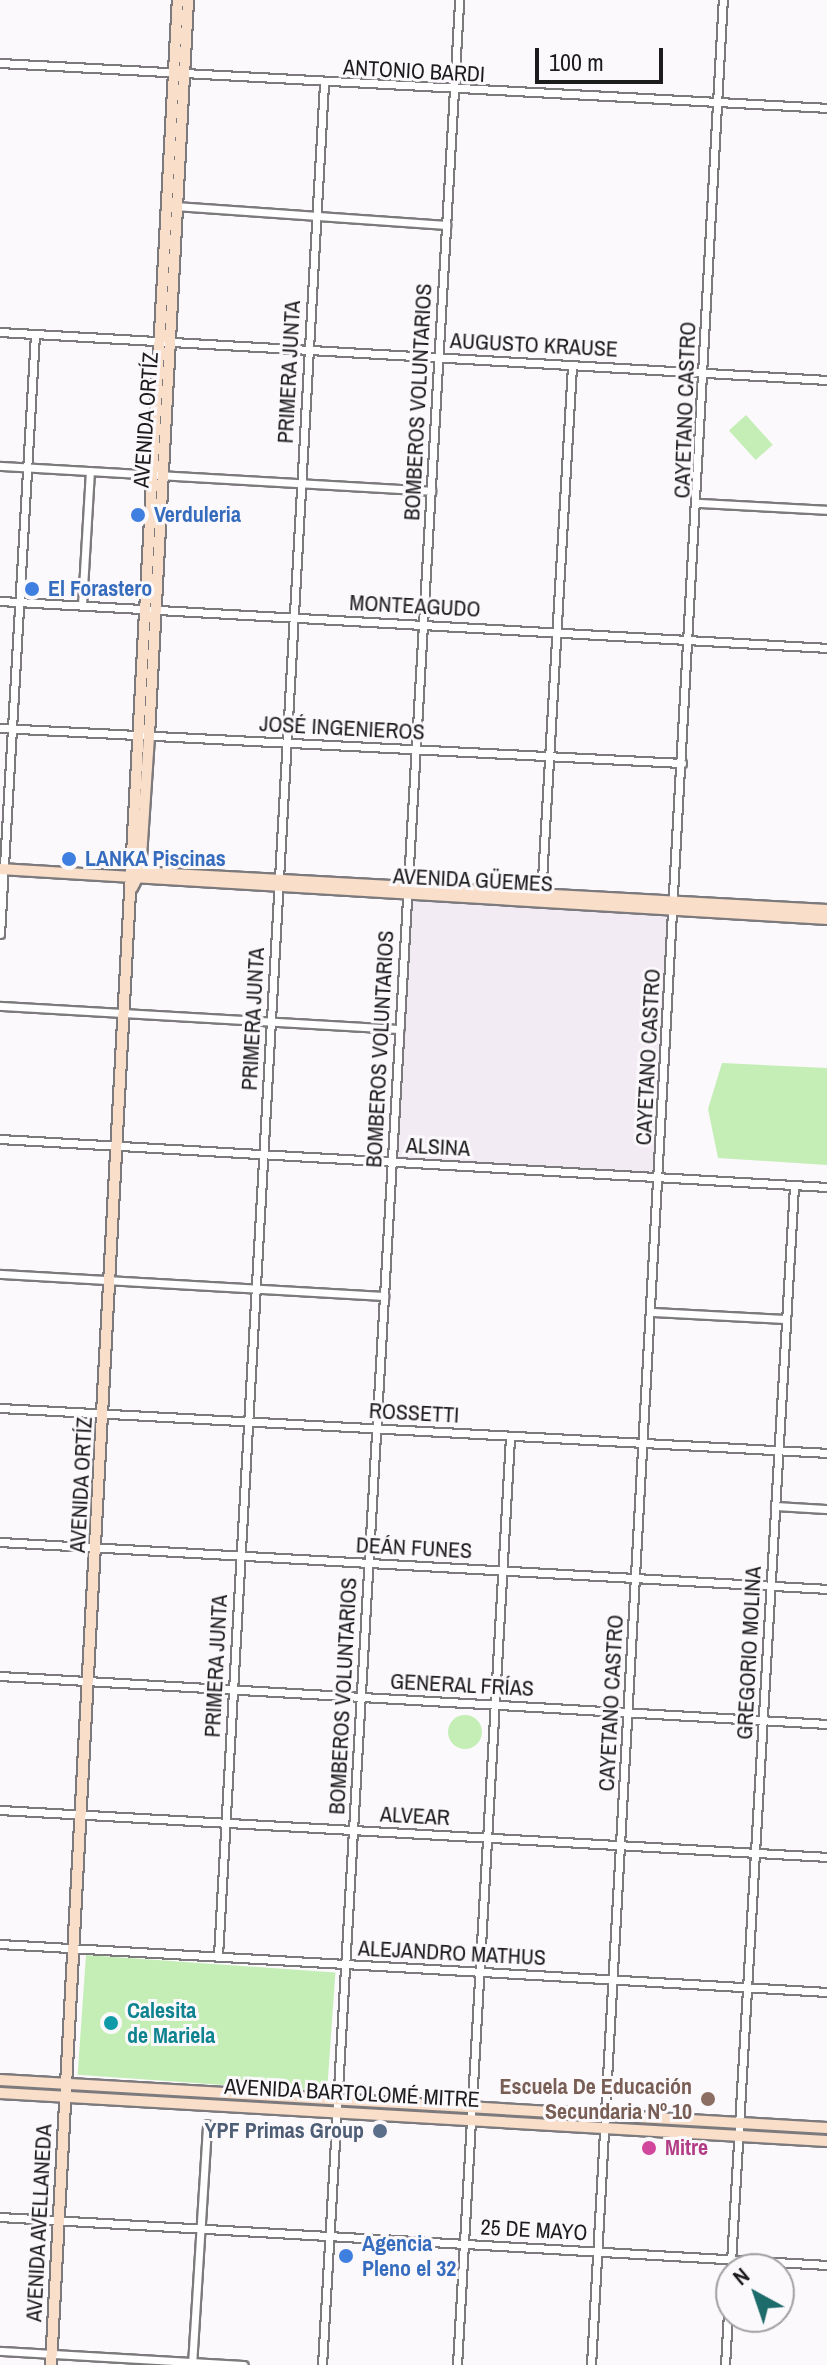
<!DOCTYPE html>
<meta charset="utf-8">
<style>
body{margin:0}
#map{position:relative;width:827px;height:2365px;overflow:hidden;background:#fcf9fc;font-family:"Archivo Narrow",sans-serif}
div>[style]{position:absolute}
.built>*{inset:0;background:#f3ebf4;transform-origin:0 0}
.green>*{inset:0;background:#c4eeb6;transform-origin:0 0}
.round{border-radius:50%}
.roads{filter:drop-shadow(2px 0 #7c7a7c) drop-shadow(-2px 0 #7c7a7c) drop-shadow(0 2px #7c7a7c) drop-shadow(0 -2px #7c7a7c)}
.street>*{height:7px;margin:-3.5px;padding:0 3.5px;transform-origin:3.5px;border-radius:3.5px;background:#fff}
.secondary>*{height:10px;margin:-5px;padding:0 5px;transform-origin:5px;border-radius:5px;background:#f9deca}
.dots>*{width:22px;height:22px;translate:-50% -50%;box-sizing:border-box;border:4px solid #fcf9fc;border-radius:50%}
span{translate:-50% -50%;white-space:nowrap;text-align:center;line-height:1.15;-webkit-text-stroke:6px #fcf9fc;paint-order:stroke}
.street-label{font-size:22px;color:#1c1c1d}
.shop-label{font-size:22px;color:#366cbe;font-weight:700}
.left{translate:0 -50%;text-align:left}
.culture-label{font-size:22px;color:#0d838f;font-weight:700}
.education-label{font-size:22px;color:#785e54;font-weight:700}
.right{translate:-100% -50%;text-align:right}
.service-label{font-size:22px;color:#4e5e75;font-weight:700}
.hotel-label{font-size:22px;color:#b23c85;font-weight:700}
.north{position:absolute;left:715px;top:2253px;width:80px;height:80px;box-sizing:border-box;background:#fcf9fc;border:2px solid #a2a1a3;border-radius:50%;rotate:320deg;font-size:22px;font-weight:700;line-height:32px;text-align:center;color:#1c1c1d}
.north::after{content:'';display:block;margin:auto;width:28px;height:36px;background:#1e6b6c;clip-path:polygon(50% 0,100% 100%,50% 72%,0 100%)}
.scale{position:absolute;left:535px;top:48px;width:128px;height:36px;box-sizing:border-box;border:4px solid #1c1c1d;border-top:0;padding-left:10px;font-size:24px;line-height:28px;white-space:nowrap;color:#1c1c1d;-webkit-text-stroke:6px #fcf9fc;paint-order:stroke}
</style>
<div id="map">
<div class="built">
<div style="left:411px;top:901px;width:259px;height:258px;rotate:3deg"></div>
</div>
<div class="green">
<div style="left:746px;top:415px;width:40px;height:23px;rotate:48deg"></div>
<div style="clip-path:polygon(722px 1063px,827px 1068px,827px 1165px,718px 1158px,708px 1109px)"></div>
<div class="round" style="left:448px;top:1715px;width:34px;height:34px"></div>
<div style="left:86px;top:1955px;width:250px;height:120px;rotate:4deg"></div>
</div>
<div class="roads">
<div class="street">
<div style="left:0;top:63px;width:828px;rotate:3.11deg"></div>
<div style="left:175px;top:206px;width:272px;rotate:4deg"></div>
<div style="left:0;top:332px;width:828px;rotate:3.32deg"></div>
<div style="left:0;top:466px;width:432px;rotate:3.3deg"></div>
<div style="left:699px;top:503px;width:128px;rotate:3.1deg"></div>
<div style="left:0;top:601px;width:828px;rotate:3.25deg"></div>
<div style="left:82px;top:605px;width:134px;rotate:-86.6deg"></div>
<div style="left:0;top:728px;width:683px;rotate:2.94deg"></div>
<div style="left:541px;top:897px;width:532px;rotate:-86.66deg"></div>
<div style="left:0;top:934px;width:601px;rotate:-86.66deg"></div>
<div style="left:0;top:1006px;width:400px;rotate:3.3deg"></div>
<div style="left:0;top:1139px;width:828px;rotate:3.32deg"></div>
<div style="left:0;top:1274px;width:385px;rotate:3.3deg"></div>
<div style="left:652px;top:1312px;width:134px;rotate:3deg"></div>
<div style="left:0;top:1408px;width:828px;rotate:3.11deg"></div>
<div style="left:775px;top:1506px;width:52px;rotate:3.3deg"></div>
<div style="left:0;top:1542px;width:828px;rotate:3.25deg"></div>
<div style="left:0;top:1676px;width:828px;rotate:3.32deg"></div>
<div style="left:0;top:1810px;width:828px;rotate:3.25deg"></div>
<div style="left:0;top:1944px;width:828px;rotate:3.32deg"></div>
<div style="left:218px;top:1956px;width:1875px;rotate:-86.76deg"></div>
<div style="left:0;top:2217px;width:828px;rotate:3.32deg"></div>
<div style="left:0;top:2351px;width:244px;rotate:3.3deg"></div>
<div style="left:192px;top:2365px;width:241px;rotate:-86.4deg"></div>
<div style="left:322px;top:2365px;width:2369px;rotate:-86.68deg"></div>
<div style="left:457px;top:2365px;width:930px;rotate:-86.73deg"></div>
<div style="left:591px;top:2365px;width:2369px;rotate:-86.81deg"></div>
<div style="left:725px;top:2365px;width:1182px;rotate:-86.65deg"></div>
</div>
<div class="secondary">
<div style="left:0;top:869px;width:829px;rotate:3.46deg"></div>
<div style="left:135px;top:872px;width:693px;rotate:3.14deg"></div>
<div style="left:132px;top:888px;width:18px;rotate:-63deg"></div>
<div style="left:140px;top:872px;width:137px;rotate:-86.2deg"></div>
<div style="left:149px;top:735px;width:736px;rotate:-86.96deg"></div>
<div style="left:0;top:2080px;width:828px;rotate:3.32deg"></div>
<div style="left:0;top:2093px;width:828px;rotate:3.32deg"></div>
<div style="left:51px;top:2365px;width:2368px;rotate:-86.93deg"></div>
</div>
</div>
<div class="dots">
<div style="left:138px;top:515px;background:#3f7fe0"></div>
<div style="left:32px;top:589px;background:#3f7fe0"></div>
<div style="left:69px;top:859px;background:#3f7fe0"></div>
<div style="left:111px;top:2023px;background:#0f9aa8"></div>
<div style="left:708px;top:2099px;background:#8d6e63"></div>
<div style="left:380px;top:2131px;background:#5c6f8a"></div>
<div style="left:649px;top:2148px;background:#d1479c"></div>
<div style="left:346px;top:2256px;background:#3f7fe0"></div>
</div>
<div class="street-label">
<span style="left:414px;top:71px;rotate:3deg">ANTONIO BARDI</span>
<span style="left:534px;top:345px;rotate:3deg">AUGUSTO KRAUSE</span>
<span style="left:289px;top:372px;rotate:-87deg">PRIMERA JUNTA</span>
<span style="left:418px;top:402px;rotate:-87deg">BOMBEROS VOLUNTARIOS</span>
<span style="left:685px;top:410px;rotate:-88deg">CAYETANO CASTRO</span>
<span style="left:146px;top:420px;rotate:-86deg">AVENIDA ORTÍZ</span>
<span style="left:415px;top:606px;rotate:3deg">MONTEAGUDO</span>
<span style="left:342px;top:728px;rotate:3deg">JOSÉ INGENIEROS</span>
<span style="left:473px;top:880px;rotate:3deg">AVENIDA GÜEMES</span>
<span style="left:253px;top:1019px;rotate:-87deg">PRIMERA JUNTA</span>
<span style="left:380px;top:1049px;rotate:-87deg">BOMBEROS VOLUNTARIOS</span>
<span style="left:648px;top:1057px;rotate:-87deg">CAYETANO CASTRO</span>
<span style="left:438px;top:1147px;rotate:3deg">ALSINA</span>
<span style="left:414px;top:1413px;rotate:3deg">ROSSETTI</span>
<span style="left:81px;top:1485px;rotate:-87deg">AVENIDA ORTÍZ</span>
<span style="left:414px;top:1548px;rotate:3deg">DEÁN FUNES</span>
<span style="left:749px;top:1653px;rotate:-87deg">GREGORIO MOLINA</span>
<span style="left:216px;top:1666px;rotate:-87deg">PRIMERA JUNTA</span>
<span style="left:462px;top:1685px;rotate:3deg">GENERAL FRÍAS</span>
<span style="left:343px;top:1696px;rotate:-87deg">BOMBEROS VOLUNTARIOS</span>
<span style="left:611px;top:1703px;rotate:-87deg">CAYETANO CASTRO</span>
<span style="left:415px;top:1816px;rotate:3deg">ALVEAR</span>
<span style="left:452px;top:1953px;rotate:3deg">ALEJANDRO MATHUS</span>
<span style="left:352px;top:2093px;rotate:3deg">AVENIDA BARTOLOMÉ MITRE</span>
<span style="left:39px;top:2223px;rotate:-87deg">AVENIDA AVELLANEDA</span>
<span style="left:534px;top:2230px;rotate:3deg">25 DE MAYO</span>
</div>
<div class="shop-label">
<span class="left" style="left:154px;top:515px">Verduleria</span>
<span class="left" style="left:48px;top:589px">El Forastero</span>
<span class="left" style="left:85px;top:859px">LANKA Piscinas</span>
<span class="left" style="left:362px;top:2256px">Agencia<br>Pleno el 32</span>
</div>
<div class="culture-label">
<span class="left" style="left:127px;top:2023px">Calesita<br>de Mariela</span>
</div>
<div class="education-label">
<span class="right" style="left:692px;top:2099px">Escuela De Educación<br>Secundaria Nº 10</span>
</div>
<div class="service-label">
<span class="right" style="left:364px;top:2131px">YPF Primas Group</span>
</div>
<div class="hotel-label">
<span class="left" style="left:665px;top:2148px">Mitre</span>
</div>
<div class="north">N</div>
<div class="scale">100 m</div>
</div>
